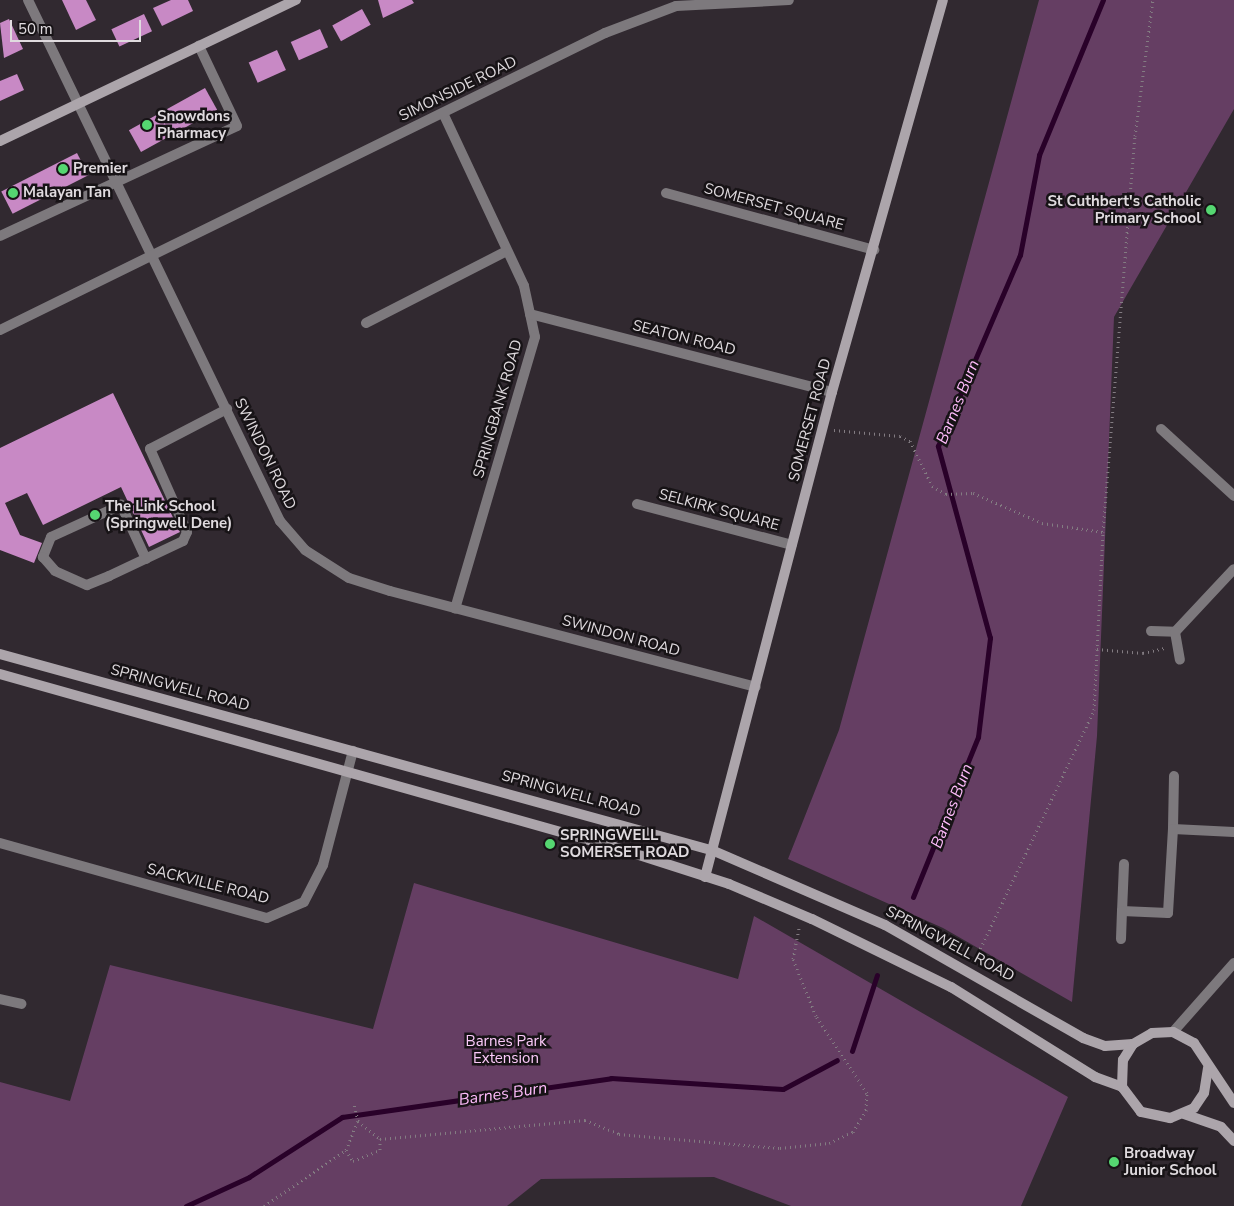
<!DOCTYPE html>
<style>
body{margin:0}
#map{position:relative;width:1234px;height:1206px;overflow:hidden;background:#312930;font-family:"Nunito Sans",sans-serif}
div>[style]{position:absolute}
.green>*{inset:0;background:#653e63}
.stream>*{height:5px;margin:-2.5px;padding:0 2.5px;transform-origin:2.5px;border-radius:2.5px;background:#290129}
.building>*{inset:0;background:#c889c5;transform-origin:0 0}
.path>*{height:3px;margin-top:-1.5px;transform-origin:0;background:repeating-linear-gradient(90deg,#837c82 0 1px,transparent 0 5px)}
.lane>*{height:10px;margin:-5px;padding:0 5px;transform-origin:5px;border-radius:5px;background:#7d797d}
.street>*{height:10px;margin:-5px;padding:0 5px;transform-origin:5px;border-radius:5px;background:#7d797d}
.secondary>*{height:10px;margin:-5px;padding:0 5px;transform-origin:5px;border-radius:5px;background:#aca5ab}
.dots>*{width:14px;height:14px;translate:-50% -50%;box-sizing:border-box;border:2px solid #171316;border-radius:50%}
span{translate:-50% -50%;white-space:nowrap;text-align:center;line-height:1.15;-webkit-text-stroke:5px #171316;paint-order:stroke}
.street-label{font-size:15px;color:#e0dbdf}
.poi-label{font-size:15px;color:#e0dbdf;font-weight:700}
.left{translate:0 -50%;text-align:left}
.right{translate:-100% -50%;text-align:right}
.park-label{font-size:15px;color:#fccafa}
.water-label{font-size:16px;color:#ffbcfc;font-style:italic}
.scale{position:absolute;left:10px;top:20px;width:131px;height:22px;box-sizing:border-box;border:2px solid #e0dbdf;border-top:0;padding-left:6px;font-size:15px;line-height:18px;white-space:nowrap;color:#e0dbdf;-webkit-text-stroke:4px #171316;paint-order:stroke}
</style>
<div id="map">
<div class="green">
<div style="clip-path:polygon(1039px 0,1234px 0,1234px 109px,1114px 317px,1097px 736px,1072px 1002px,943px 928px,788px 859px,839px 730px)"></div>
<div style="clip-path:polygon(414px 883px,738px 979px,754px 916px,1068px 1097px,1021px 1206px,791px 1206px,714px 1177px,541px 1179px,507px 1206px,0 1206px,0 1082px,70px 1101px,110px 965px,373px 1029px)"></div>
</div>
<div class="stream">
<div style="left:913px;top:897px;width:173px;rotate:-67.9deg"></div>
<div style="left:978px;top:737px;width:100px;rotate:-83.1deg"></div>
<div style="left:990px;top:638px;width:199px;rotate:-105.2deg"></div>
<div style="left:938px;top:446px;width:208px;rotate:-66.8deg"></div>
<div style="left:1020px;top:255px;width:102px;rotate:-79.2deg"></div>
<div style="left:1039px;top:155px;width:168px;rotate:-67.6deg"></div>
<div style="left:852px;top:1051px;width:80px;rotate:-71.8deg"></div>
<div style="left:186px;top:1206px;width:69px;rotate:-24.7deg"></div>
<div style="left:249px;top:1177px;width:111px;rotate:-32.8deg"></div>
<div style="left:342px;top:1117px;width:272px;rotate:-8.2deg"></div>
<div style="left:611px;top:1078px;width:172px;rotate:3.7deg"></div>
<div style="left:783px;top:1089px;width:61px;rotate:-28.2deg"></div>
</div>
<div class="building">
<div style="clip-path:polygon(62px 0,86px 0,96px 20px,76px 30px)"></div>
<div style="clip-path:polygon(171px 0,188px 0,193px 11px,162px 26px,153px 8px)"></div>
<div style="clip-path:polygon(378px 0,412px 0,414px 3px,383px 18px)"></div>
<div style="left:362px;top:9px;width:18px;height:34px;rotate:61deg"></div>
<div style="left:144px;top:14px;width:19px;height:36px;rotate:65deg"></div>
<div style="clip-path:polygon(9px 19px,23px 49px,4px 58px,0 23px)"></div>
<div style="left:320px;top:29px;width:20px;height:32px;rotate:66deg"></div>
<div style="left:277px;top:50px;width:22px;height:31px;rotate:66deg"></div>
<div style="clip-path:polygon(17px 74px,24px 90px,0 101px,0 81px)"></div>
<div style="left:205px;top:88px;width:25px;height:87px;rotate:61deg"></div>
<div style="left:77px;top:153px;width:25px;height:85px;rotate:63deg"></div>
<div style="clip-path:polygon(113px 393px,180px 532px,149px 547px,121px 487px,43px 525px,27px 493px,5px 503px,20px 535px,42px 543px,34px 563px,0 550px,0 448px)"></div>
</div>
<div class="path">
<div style="left:834px;top:430px;width:66px;rotate:5.2deg"></div>
<div style="left:900px;top:436px;width:11px;rotate:27deg"></div>
<div style="left:910px;top:441px;width:50px;rotate:63.9deg"></div>
<div style="left:932px;top:486px;width:16px;rotate:30deg"></div>
<div style="left:946px;top:494px;width:27px;rotate:-2deg"></div>
<div style="left:973px;top:493px;width:75px;rotate:23.5deg"></div>
<div style="left:1042px;top:523px;width:62px;rotate:8.4deg"></div>
<div style="left:1097px;top:649px;width:46px;rotate:5deg"></div>
<div style="left:1143px;top:653px;width:22px;rotate:-13deg"></div>
<div style="left:974px;top:962px;width:279px;rotate:-64.5deg"></div>
<div style="left:1094px;top:710px;width:178px;rotate:-87.1deg"></div>
<div style="left:1103px;top:532px;width:397px;rotate:-85.4deg"></div>
<div style="left:1135px;top:136px;width:137px;rotate:-82.5deg"></div>
<div style="left:358px;top:1121px;width:28px;rotate:39deg"></div>
<div style="left:346px;top:1150px;width:31px;rotate:-68deg"></div>
<div style="left:358px;top:1121px;width:17px;rotate:-103deg"></div>
<div style="left:264px;top:1206px;width:99px;rotate:-34.3deg"></div>
<div style="left:346px;top:1150px;width:13px;rotate:58deg"></div>
<div style="left:353px;top:1161px;width:29px;rotate:-22deg"></div>
<div style="left:380px;top:1150px;width:11px;rotate:-90deg"></div>
<div style="left:380px;top:1139px;width:206px;rotate:-5.3deg"></div>
<div style="left:585px;top:1120px;width:37px;rotate:22deg"></div>
<div style="left:619px;top:1134px;width:162px;rotate:5deg"></div>
<div style="left:780px;top:1148px;width:49px;rotate:-5.8deg"></div>
<div style="left:829px;top:1143px;width:26px;rotate:-25deg"></div>
<div style="left:853px;top:1132px;width:26px;rotate:-59deg"></div>
<div style="left:866px;top:1110px;width:17px;rotate:-87deg"></div>
<div style="left:867px;top:1093px;width:92px;rotate:-123.5deg"></div>
<div style="left:816px;top:1016px;width:61px;rotate:-112deg"></div>
<div style="left:793px;top:959px;width:33px;rotate:-79deg"></div>
</div>
<div class="lane">
<div style="left:0;top:236px;width:261px;rotate:-24.9deg"></div>
<div style="left:237px;top:126px;width:89px;rotate:-115.4deg"></div>
<div style="left:146px;top:559px;width:60px;rotate:-114.8deg"></div>
<div style="left:121px;top:505px;width:77px;rotate:155.4deg"></div>
<div style="left:51px;top:537px;width:22px;rotate:112deg"></div>
<div style="left:43px;top:557px;width:18px;rotate:49deg"></div>
<div style="left:55px;top:571px;width:35px;rotate:24deg"></div>
<div style="left:87px;top:585px;width:24px;rotate:-22deg"></div>
<div style="left:109px;top:576px;width:82px;rotate:-25.3deg"></div>
<div style="left:183px;top:541px;width:10px;rotate:-66deg"></div>
<div style="left:187px;top:532px;width:91px;rotate:-114deg"></div>
<div style="left:150px;top:449px;width:87px;rotate:-27.5deg"></div>
</div>
<div class="street">
<div style="left:28px;top:0;width:579px;rotate:64.19deg"></div>
<div style="left:280px;top:521px;width:38px;rotate:49deg"></div>
<div style="left:305px;top:550px;width:52px;rotate:32.5deg"></div>
<div style="left:349px;top:578px;width:43px;rotate:17.6deg"></div>
<div style="left:390px;top:591px;width:378px;rotate:14.7deg"></div>
<div style="left:443px;top:113px;width:191px;rotate:64.9deg"></div>
<div style="left:524px;top:286px;width:52px;rotate:77.8deg"></div>
<div style="left:535px;top:337px;width:283px;rotate:106.4deg"></div>
<div style="left:666px;top:193px;width:216px;rotate:15.3deg"></div>
<div style="left:530px;top:314px;width:312px;rotate:14.5deg"></div>
<div style="left:366px;top:323px;width:158px;rotate:-27.1deg"></div>
<div style="left:0;top:330px;width:674px;rotate:-26.15deg"></div>
<div style="left:605px;top:33px;width:76px;rotate:-20.8deg"></div>
<div style="left:676px;top:6px;width:113px;rotate:-3deg"></div>
<div style="left:1161px;top:429px;width:99px;rotate:42.5deg"></div>
<div style="left:637px;top:504px;width:160px;rotate:14.8deg"></div>
<div style="left:1151px;top:631px;width:24px;rotate:2deg"></div>
<div style="left:1175px;top:632px;width:86px;rotate:-46.9deg"></div>
<div style="left:1175px;top:632px;width:28px;rotate:80deg"></div>
<div style="left:1174px;top:776px;width:53px;rotate:91.1deg"></div>
<div style="left:1173px;top:829px;width:61px;rotate:2.8deg"></div>
<div style="left:0;top:843px;width:277px;rotate:15.7deg"></div>
<div style="left:267px;top:918px;width:40px;rotate:-23.4deg"></div>
<div style="left:304px;top:902px;width:42px;rotate:-62.8deg"></div>
<div style="left:323px;top:865px;width:118px;rotate:-75.3deg"></div>
<div style="left:1124px;top:864px;width:47px;rotate:92.4deg"></div>
<div style="left:1122px;top:911px;width:46px;rotate:2.5deg"></div>
<div style="left:1168px;top:913px;width:84px;rotate:-86.6deg"></div>
<div style="left:1121px;top:939px;width:28px;rotate:-88deg"></div>
<div style="left:0;top:999px;width:22px;rotate:13deg"></div>
<div style="left:1173px;top:1032px;width:92px;rotate:-48.5deg"></div>
</div>
<div class="secondary">
<div style="left:0;top:141px;width:328px;rotate:-25.5deg"></div>
<div style="left:0;top:654px;width:741px;rotate:15.42deg"></div>
<div style="left:714px;top:851px;width:186px;rotate:23.4deg"></div>
<div style="left:885px;top:925px;width:228px;rotate:29.7deg"></div>
<div style="left:1083px;top:1038px;width:23px;rotate:20deg"></div>
<div style="left:1105px;top:1046px;width:28px;rotate:-4deg"></div>
<div style="left:0;top:674px;width:638px;rotate:15.74deg"></div>
<div style="left:614px;top:847px;width:121px;rotate:17.8deg"></div>
<div style="left:729px;top:884px;width:90px;rotate:22.9deg"></div>
<div style="left:812px;top:919px;width:155px;rotate:26.1deg"></div>
<div style="left:951px;top:987px;width:170px;rotate:32deg"></div>
<div style="left:1095px;top:1077px;width:29px;rotate:20deg"></div>
<div style="left:705px;top:877px;width:501px;rotate:-75.33deg"></div>
<div style="left:832px;top:392px;width:407px;rotate:-74.2deg"></div>
<div style="left:1208px;top:1068px;width:25px;rotate:99deg"></div>
<div style="left:1204px;top:1093px;width:18px;rotate:124deg"></div>
<div style="left:1194px;top:1108px;width:26px;rotate:157deg"></div>
<div style="left:1170px;top:1118px;width:30px;rotate:-168deg"></div>
<div style="left:1141px;top:1112px;width:31px;rotate:-127deg"></div>
<div style="left:1122px;top:1087px;width:27px;rotate:-88deg"></div>
<div style="left:1123px;top:1060px;width:19px;rotate:-58deg"></div>
<div style="left:1133px;top:1044px;width:22px;rotate:-30deg"></div>
<div style="left:1152px;top:1033px;width:21px;rotate:-3deg"></div>
<div style="left:1173px;top:1032px;width:24px;rotate:28deg"></div>
<div style="left:1194px;top:1043px;width:72px;rotate:56.3deg"></div>
<div style="left:1184px;top:1114px;width:39px;rotate:19deg"></div>
<div style="left:1221px;top:1127px;width:19px;rotate:47deg"></div>
</div>
<div class="dots">
<div style="left:147px;top:125px;background:#55d671"></div>
<div style="left:63px;top:169px;background:#55d671"></div>
<div style="left:13px;top:193px;background:#55d671"></div>
<div style="left:1211px;top:210px;background:#55d671"></div>
<div style="left:95px;top:515px;background:#55d671"></div>
<div style="left:550px;top:844px;background:#55d671"></div>
<div style="left:1114px;top:1162px;background:#55d671"></div>
</div>
<div class="street-label">
<span style="left:458px;top:89px;rotate:-26deg">SIMONSIDE ROAD</span>
<span style="left:774px;top:207px;rotate:15deg">SOMERSET SQUARE</span>
<span style="left:684px;top:338px;rotate:14deg">SEATON ROAD</span>
<span style="left:498px;top:409px;rotate:-74deg">SPRINGBANK ROAD</span>
<span style="left:810px;top:420px;rotate:-75deg">SOMERSET ROAD</span>
<span style="left:265px;top:454px;rotate:64deg">SWINDON ROAD</span>
<span style="left:719px;top:510px;rotate:15deg">SELKIRK SQUARE</span>
<span style="left:621px;top:636px;rotate:15deg">SWINDON ROAD</span>
<span style="left:180px;top:688px;rotate:15deg">SPRINGWELL ROAD</span>
<span style="left:571px;top:794px;rotate:15deg">SPRINGWELL ROAD</span>
<span style="left:208px;top:884px;rotate:14deg">SACKVILLE ROAD</span>
<span style="left:950px;top:944px;rotate:28deg">SPRINGWELL ROAD</span>
</div>
<div class="poi-label">
<span class="left" style="left:157px;top:125px">Snowdons<br>Pharmacy</span>
<span class="left" style="left:73px;top:169px">Premier</span>
<span class="left" style="left:23px;top:193px">Malayan Tan</span>
<span class="right" style="left:1201px;top:210px">St Cuthbert's Catholic<br>Primary School</span>
<span class="left" style="left:105px;top:515px">The Link School<br>(Springwell Dene)</span>
<span class="left" style="left:560px;top:844px">SPRINGWELL<br>SOMERSET ROAD</span>
<span class="left" style="left:1124px;top:1162px">Broadway<br>Junior School</span>
</div>
<div class="park-label">
<span style="left:506px;top:1050px">Barnes Park<br>Extension</span>
</div>
<div class="water-label">
<span style="left:958px;top:402px;rotate:-68deg">Barnes Burn</span>
<span style="left:952px;top:806px;rotate:-69deg">Barnes Burn</span>
<span style="left:503px;top:1094px;rotate:-8deg">Barnes Burn</span>
</div>
<div class="scale">50 m</div>
</div>
